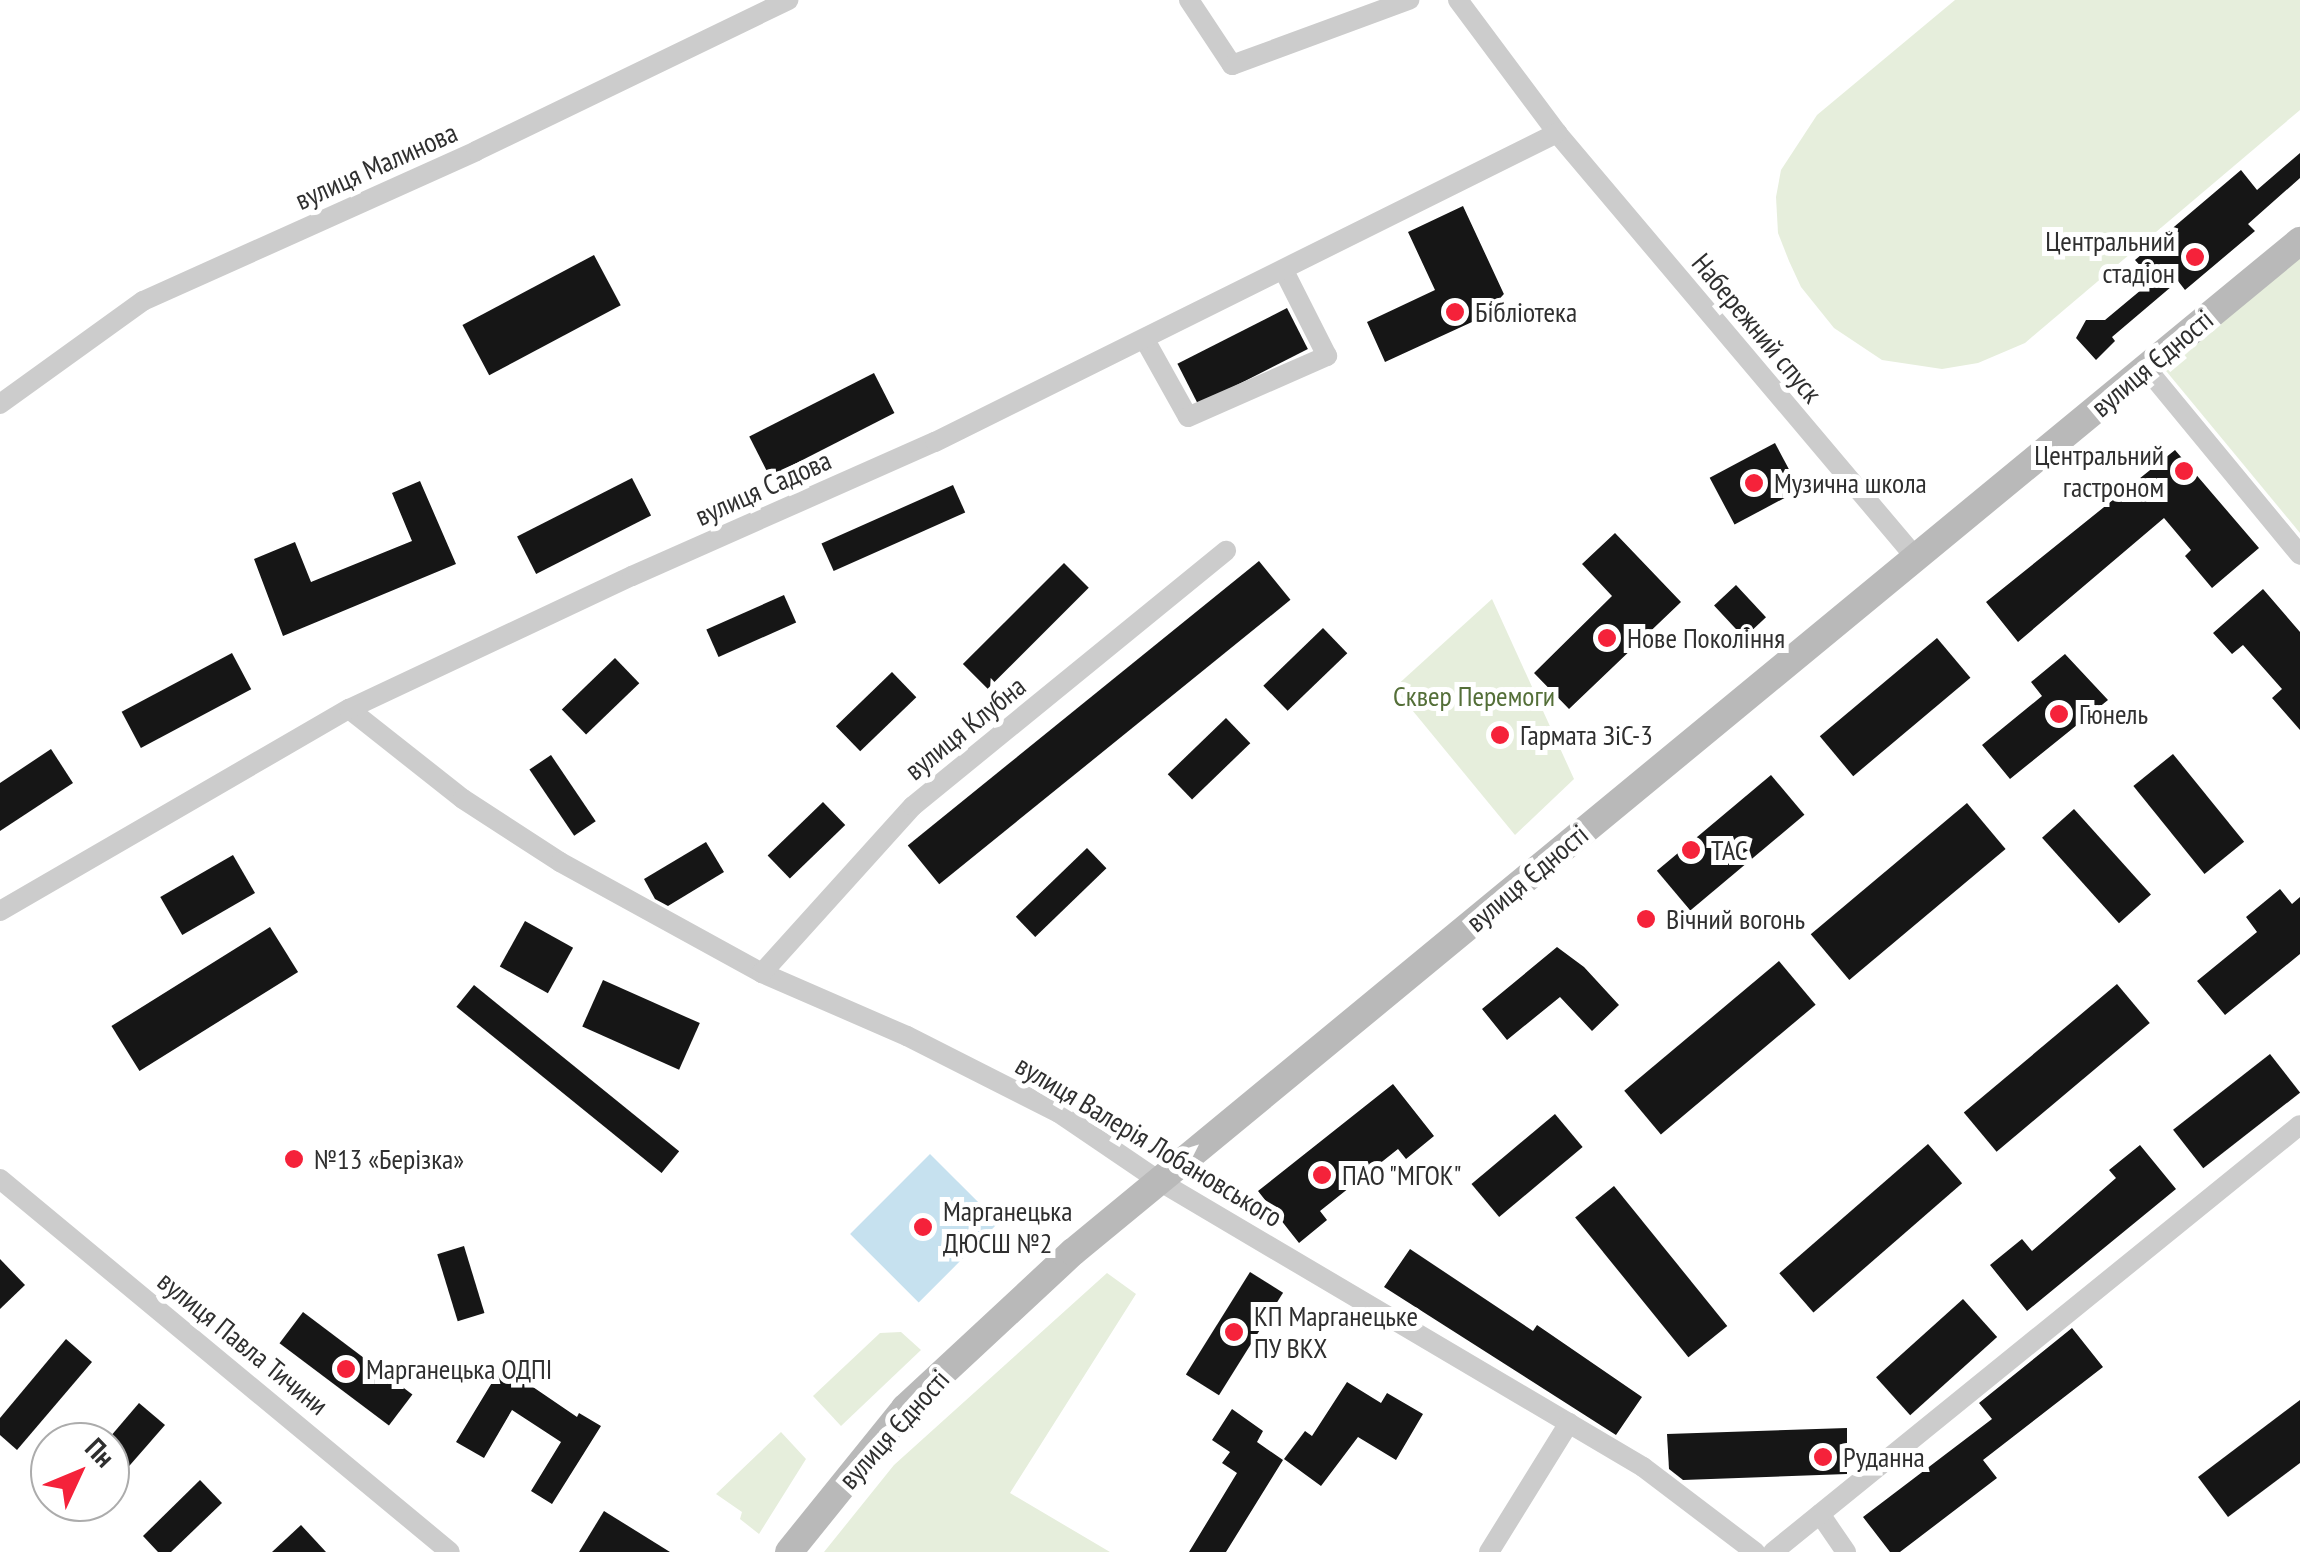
<!DOCTYPE html>
<meta charset="utf-8">
<style>
body{margin:0}
#map{position:relative;width:2300px;height:1552px;overflow:hidden;background:#fff;font-family:"PT Sans Narrow",sans-serif}
div>[style]{position:absolute}
.green>*{inset:0;background:#e6eedc}
.water>*{inset:0;background:#c6e1ef;transform-origin:0 0}
.building>*{inset:0;background:#161616;transform-origin:0 0}
.street>*{height:20px;margin:-10px;padding:0 10px;transform-origin:10px;border-radius:10px;background:#ccc}
.secondary>*{height:28px;margin:-14px;padding:0 14px;transform-origin:14px;border-radius:14px;background:#b9b9b9}
.dots>*{width:28px;height:28px;translate:-50% -50%;box-sizing:border-box;border:5px solid #fff;border-radius:50%}
span{translate:-50% -50%;white-space:nowrap;text-align:center;line-height:1.15;-webkit-text-stroke:10px #fff;paint-order:stroke}
.street-label{font-size:28px;color:#2f2f2f}
.poi-label{font-size:28px;color:#2f2f2f}
.right{translate:-100% -50%;text-align:right}
.left{translate:0 -50%;text-align:left}
.park-label{font-size:28px;color:#546f38}
.north{position:absolute;left:30px;top:1422px;width:100px;height:100px;box-sizing:border-box;background:#fff;border:2px solid #acacac;border-radius:50%;rotate:46deg;font-size:28px;font-weight:700;line-height:40px;text-align:center;color:#2f2f2f}
.north::after{content:'';display:block;margin:auto;width:35px;height:45px;background:#f5223a;clip-path:polygon(50% 0,100% 100%,50% 72%,0 100%)}
</style>
<div id="map">
<div class="green">
<div style="clip-path:polygon(1955px 0,2300px 0,2300px 110px,2025px 343px,1978px 363px,1942px 369px,1882px 360px,1834px 328px,1801px 287px,1789px 261px,1778px 233px,1776px 197px,1781px 170px,1817px 115px)"></div>
<div style="clip-path:polygon(2300px 256px,2300px 533px,2162px 366px)"></div>
<div style="clip-path:polygon(1492px 599px,1574px 779px,1515px 835px,1394px 688px)"></div>
<div style="clip-path:polygon(1107px 1273px,1136px 1294px,1010px 1493px,1110px 1552px,824px 1552px,894px 1465px)"></div>
<div style="clip-path:polygon(901px 1332px,921px 1350px,841px 1426px,813px 1396px,880px 1333px)"></div>
<div style="clip-path:polygon(781px 1432px,806px 1459px,759px 1534px,740px 1519px,742px 1512px,716px 1494px)"></div>
</div>
<div class="water">
<div style="left:930px;top:1154px;width:97px;height:113px;rotate:45deg"></div>
</div>
<div class="building">
<div style="clip-path:polygon(2300px 153px,2300px 178px,2248px 224px,2255px 231px,2185px 290px,2178px 281px,2112px 337px,2115px 341px,2096px 360px,2076px 338px,2086px 320px,2105px 320px,2153px 280px,2135px 260px,2241px 170px,2257px 190px)"></div>
<div style="clip-path:polygon(1463px 206px,1509px 305px,1385px 362px,1367px 322px,1435px 290px,1408px 232px)"></div>
<div style="left:594px;top:255px;width:57px;height:149px;rotate:62deg"></div>
<div style="left:1287px;top:308px;width:46px;height:123px;rotate:63deg"></div>
<div style="left:874px;top:373px;width:45px;height:140px;rotate:63deg"></div>
<div style="left:1775px;top:443px;width:53px;height:74px;rotate:62deg"></div>
<div style="clip-path:polygon(2175px 450px,2259px 548px,2212px 588px,2185px 556px,2191px 550px,2164px 518px,2018px 642px,1986px 602px)"></div>
<div style="left:632px;top:478px;width:42px;height:129px;rotate:63deg"></div>
<div style="clip-path:polygon(420px 481px,456px 564px,283px 636px,254px 559px,295px 542px,311px 582px,412px 541px,392px 493px)"></div>
<div style="left:953px;top:485px;width:30px;height:144px;rotate:66deg"></div>
<div style="clip-path:polygon(1615px 533px,1681px 602px,1569px 709px,1534px 673px,1612px 596px,1582px 564px)"></div>
<div style="left:1259px;top:561px;width:50px;height:452px;rotate:51deg"></div>
<div style="left:1064px;top:563px;width:35px;height:143px;rotate:45deg"></div>
<div style="left:1736px;top:585px;width:44px;height:30px;rotate:47deg"></div>
<div style="clip-path:polygon(2263px 589px,2300px 632px,2300px 730px,2272px 698px,2282px 689px,2243px 645px,2232px 654px,2213px 633px)"></div>
<div style="left:784px;top:595px;width:30px;height:85px;rotate:66deg"></div>
<div style="left:1323px;top:628px;width:35px;height:83px;rotate:46deg"></div>
<div style="left:1937px;top:638px;width:52px;height:153px;rotate:50deg"></div>
<div style="left:232px;top:653px;width:41px;height:125px;rotate:62deg"></div>
<div style="clip-path:polygon(2065px 654px,2108px 700px,2010px 779px,1982px 745px,2042px 696px,2031px 682px)"></div>
<div style="left:615px;top:658px;width:35px;height:74px;rotate:46deg"></div>
<div style="left:892px;top:672px;width:35px;height:78px;rotate:46deg"></div>
<div style="left:1226px;top:718px;width:35px;height:81px;rotate:46deg"></div>
<div style="clip-path:polygon(51px 749px,73px 783px,0 831px,0 783px)"></div>
<div style="left:2173px;top:754px;width:113px;height:51px;rotate:51deg"></div>
<div style="left:551px;top:755px;width:80px;height:26px;rotate:56deg"></div>
<div style="left:1771px;top:775px;width:52px;height:149px;rotate:50deg"></div>
<div style="left:823px;top:802px;width:32px;height:77px;rotate:46deg"></div>
<div style="left:1967px;top:803px;width:60px;height:204px;rotate:50deg"></div>
<div style="left:2074px;top:809px;width:115px;height:43px;rotate:48deg"></div>
<div style="clip-path:polygon(706px 842px,724px 872px,668px 906px,655px 899px,644px 879px)"></div>
<div style="left:1087px;top:848px;width:28px;height:99px;rotate:46deg"></div>
<div style="left:233px;top:855px;width:44px;height:84px;rotate:60deg"></div>
<div style="clip-path:polygon(2280px 889px,2292px 904px,2300px 897px,2300px 954px,2225px 1015px,2197px 981px,2257px 932px,2246px 917px)"></div>
<div style="left:525px;top:921px;width:55px;height:52px;rotate:29deg"></div>
<div style="left:270px;top:927px;width:53px;height:187px;rotate:58deg"></div>
<div style="clip-path:polygon(1557px 947px,1584px 967px,1619px 1005px,1592px 1031px,1560px 997px,1507px 1040px,1482px 1009px)"></div>
<div style="left:1779px;top:961px;width:57px;height:202px;rotate:50deg"></div>
<div style="left:603px;top:980px;width:106px;height:51px;rotate:24deg"></div>
<div style="left:2117px;top:984px;width:51px;height:200px;rotate:50deg"></div>
<div style="left:474px;top:985px;width:264px;height:28px;rotate:39deg"></div>
<div style="left:2270px;top:1054px;width:49px;height:123px;rotate:52deg"></div>
<div style="clip-path:polygon(1393px 1084px,1434px 1136px,1406px 1159px,1398px 1149px,1320px 1211px,1327px 1220px,1299px 1243px,1258px 1191px)"></div>
<div style="left:1555px;top:1114px;width:43px;height:109px;rotate:50deg"></div>
<div style="left:1928px;top:1144px;width:52px;height:197px;rotate:49deg"></div>
<div style="clip-path:polygon(2140px 1145px,2176px 1189px,2027px 1311px,1990px 1265px,2022px 1239px,2032px 1251px,2116px 1178px,2109px 1170px)"></div>
<div style="left:1614px;top:1186px;width:180px;height:50px;rotate:51deg"></div>
<div style="left:464px;top:1246px;width:70px;height:28px;rotate:73deg"></div>
<div style="clip-path:polygon(1410px 1249px,1533px 1331px,1537px 1325px,1642px 1397px,1616px 1435px,1384px 1287px)"></div>
<div style="clip-path:polygon(0 1259px,25px 1285px,0 1309px)"></div>
<div style="left:1250px;top:1272px;width:39px;height:121px;rotate:32deg"></div>
<div style="left:1963px;top:1299px;width:51px;height:117px;rotate:48deg"></div>
<div style="left:303px;top:1312px;width:137px;height:39px;rotate:37deg"></div>
<div style="clip-path:polygon(2072px 1328px,2103px 1367px,1983px 1460px,1997px 1478px,1900px 1552px,1890px 1552px,1863px 1517px,1992px 1419px,1979px 1403px)"></div>
<div style="clip-path:polygon(66px 1339px,92px 1362px,17px 1450px,0 1435px,0 1418px)"></div>
<div style="clip-path:polygon(502px 1366px,577px 1417px,579px 1413px,601px 1426px,552px 1504px,531px 1491px,561px 1442px,512px 1410px,484px 1458px,456px 1442px)"></div>
<div style="clip-path:polygon(1347px 1382px,1381px 1403px,1387px 1393px,1423px 1414px,1396px 1460px,1358px 1437px,1321px 1486px,1284px 1459px,1305px 1431px,1312px 1436px)"></div>
<div style="clip-path:polygon(2300px 1400px,2300px 1463px,2228px 1517px,2198px 1477px)"></div>
<div style="clip-path:polygon(139px 1403px,165px 1425px,110px 1488px,110px 1437px)"></div>
<div style="clip-path:polygon(1232px 1409px,1263px 1431px,1257px 1442px,1283px 1460px,1226px 1552px,1189px 1552px,1237px 1473px,1222px 1463px,1230px 1452px,1212px 1440px)"></div>
<div style="clip-path:polygon(1847px 1428px,1847px 1474px,1683px 1480px,1669px 1469px,1667px 1434px)"></div>
<div style="clip-path:polygon(200px 1480px,222px 1503px,171px 1552px,158px 1552px,143px 1536px)"></div>
<div style="clip-path:polygon(604px 1511px,670px 1552px,579px 1552px)"></div>
<div style="clip-path:polygon(301px 1525px,326px 1552px,272px 1552px)"></div>
</div>
<div class="street">
<div style="left:1189px;top:0;width:78px;rotate:56.5deg"></div>
<div style="left:1232px;top:65px;width:189px;rotate:-20.2deg"></div>
<div style="left:1458px;top:0;width:166px;rotate:53.3deg"></div>
<div style="left:1557px;top:133px;width:556px;rotate:49.81deg"></div>
<div style="left:1145px;top:340px;width:88px;rotate:60.8deg"></div>
<div style="left:1188px;top:417px;width:152px;rotate:-23.7deg"></div>
<div style="left:1327px;top:356px;width:95px;rotate:-116.8deg"></div>
<div style="left:2146px;top:368px;width:242px;rotate:50.5deg"></div>
<div style="left:0;top:404px;width:176px;rotate:-35.8deg"></div>
<div style="left:143px;top:301px;width:365px;rotate:-24.2deg"></div>
<div style="left:476px;top:151px;width:347px;rotate:-25.8deg"></div>
<div style="left:349px;top:709px;width:145px;rotate:38.3deg"></div>
<div style="left:463px;top:799px;width:116px;rotate:33deg"></div>
<div style="left:560px;top:862px;width:230px;rotate:28.8deg"></div>
<div style="left:762px;top:973px;width:158px;rotate:23.5deg"></div>
<div style="left:907px;top:1036px;width:170px;rotate:26.9deg"></div>
<div style="left:1059px;top:1113px;width:121px;rotate:34.2deg"></div>
<div style="left:1159px;top:1181px;width:562px;rotate:30.58deg"></div>
<div style="left:1643px;top:1467px;width:141px;rotate:37.2deg"></div>
<div style="left:0;top:911px;width:403px;rotate:-30.1deg"></div>
<div style="left:349px;top:709px;width:313px;rotate:-25.2deg"></div>
<div style="left:632px;top:576px;width:331px;rotate:-23.9deg"></div>
<div style="left:935px;top:442px;width:695px;rotate:-26.42deg"></div>
<div style="left:762px;top:973px;width:225px;rotate:-47.9deg"></div>
<div style="left:913px;top:806px;width:404px;rotate:-39.2deg"></div>
<div style="left:0;top:1179px;width:584px;rotate:39.65deg"></div>
<div style="left:1820px;top:1514px;width:46px;rotate:55.6deg"></div>
<div style="left:1489px;top:1552px;width:152px;rotate:-58.2deg"></div>
<div style="left:1773px;top:1552px;width:678px;rotate:-39.02deg"></div>
</div>
<div class="secondary">
<div style="left:789px;top:1552px;width:185px;rotate:-51.1deg"></div>
<div style="left:905px;top:1408px;width:229px;rotate:-42.9deg"></div>
<div style="left:1073px;top:1252px;width:1590px;rotate:-39.49deg"></div>
</div>
<div class="dots">
<div style="left:2195px;top:257px;background:#f5223a"></div>
<div style="left:1455px;top:312px;background:#f5223a"></div>
<div style="left:2184px;top:471px;background:#f5223a"></div>
<div style="left:1754px;top:483px;background:#f5223a"></div>
<div style="left:1607px;top:638px;background:#f5223a"></div>
<div style="left:2059px;top:714px;background:#f5223a"></div>
<div style="left:1500px;top:735px;background:#f5223a"></div>
<div style="left:1691px;top:850px;background:#f5223a"></div>
<div style="left:1646px;top:919px;background:#f5223a"></div>
<div style="left:294px;top:1159px;background:#f5223a"></div>
<div style="left:1322px;top:1175px;background:#f5223a"></div>
<div style="left:923px;top:1227px;background:#f5223a"></div>
<div style="left:1234px;top:1332px;background:#f5223a"></div>
<div style="left:346px;top:1369px;background:#f5223a"></div>
<div style="left:1823px;top:1457px;background:#f5223a"></div>
</div>
<div class="street-label">
<span style="left:376px;top:166px;rotate:-24deg">вулиця Малинова</span>
<span style="left:1757px;top:328px;rotate:50deg">Набережний спуск</span>
<span style="left:2152px;top:363px;rotate:-40deg">вулиця Єдності</span>
<span style="left:763px;top:488px;rotate:-24deg">вулиця Садова</span>
<span style="left:965px;top:728px;rotate:-39deg">вулиця Клубна</span>
<span style="left:1527px;top:878px;rotate:-40deg">вулиця Єдності</span>
<span style="left:1149px;top:1141px;rotate:31deg">вулиця Валерія Лобановського</span>
<span style="left:243px;top:1343px;rotate:39deg">вулиця Павла Тичини</span>
<span style="left:894px;top:1429px;rotate:-48deg">вулиця Єдності</span>
</div>
<div class="poi-label">
<span class="right" style="left:2175px;top:257px">Центральний<br>стадіон</span>
<span class="left" style="left:1475px;top:312px">Бібліотека</span>
<span class="right" style="left:2164px;top:471px">Центральний<br>гастроном</span>
<span class="left" style="left:1774px;top:483px">Музична школа</span>
<span class="left" style="left:1627px;top:638px">Нове Покоління</span>
<span class="left" style="left:2079px;top:714px">Гюнель</span>
<span class="left" style="left:1520px;top:735px">Гармата ЗіС-3</span>
<span class="left" style="left:1711px;top:850px">ТАС</span>
<span class="left" style="left:1666px;top:919px">Вічний вогонь</span>
<span class="left" style="left:314px;top:1159px">№13 «Берізка»</span>
<span class="left" style="left:1342px;top:1175px">ПАО "МГОК"</span>
<span class="left" style="left:943px;top:1227px">Марганецька<br>ДЮСШ №2</span>
<span class="left" style="left:1254px;top:1332px">КП Марганецьке<br>ПУ ВКХ</span>
<span class="left" style="left:366px;top:1369px">Марганецька ОДПІ</span>
<span class="left" style="left:1843px;top:1457px">Руданна</span>
</div>
<div class="park-label">
<span style="left:1474px;top:696px">Сквер Перемоги</span>
</div>
<div class="north">Пн</div>
</div>
